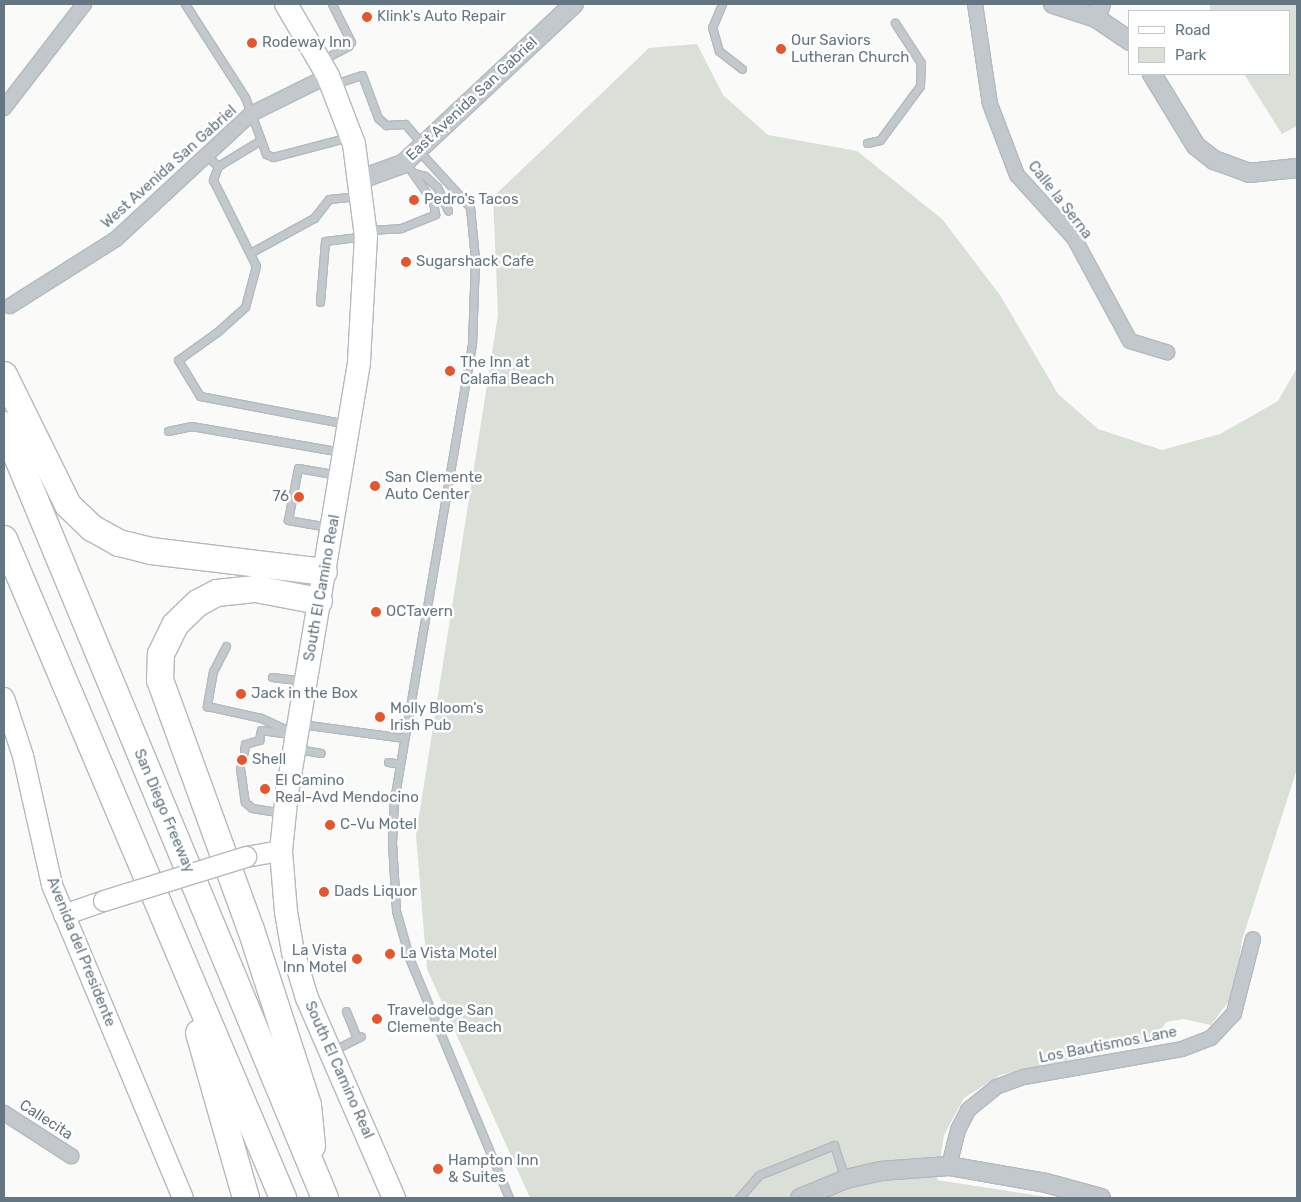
<!DOCTYPE html>
<style>
body{margin:0}
#map{position:relative;width:1301px;height:1202px;overflow:hidden;background:#fafaf8;font-family:Rubik,sans-serif}
div>[style]{position:absolute}
.green>*{inset:0;background:#dadfd7}
.roads{filter:drop-shadow(1px 0 #b3babf) drop-shadow(-1px 0 #b3babf) drop-shadow(0 1px #b3babf) drop-shadow(0 -1px #b3babf)}
.service>*{height:7px;margin:-3.5px;padding:0 3.5px;transform-origin:3.5px;border-radius:3.5px;background:#c3c8cc}
.minor>*{height:14px;margin:-7px;padding:0 7px;transform-origin:7px;border-radius:7px;background:#c3c8cc}
.tertiary>*{height:18px;margin:-9px;padding:0 9px;transform-origin:9px;border-radius:9px;background:#c3c8cc}
.secondary>*{height:20px;margin:-10px;padding:0 10px;transform-origin:10px;border-radius:10px;background:#fff}
.primary>*{height:22px;margin:-11px;padding:0 11px;transform-origin:11px;border-radius:11px;background:#fff}
.motorway>*{height:26px;margin:-13px;padding:0 13px;transform-origin:13px;border-radius:13px;background:#fff}
.bridges{filter:drop-shadow(1px 0 #b3babf) drop-shadow(-1px 0 #b3babf) drop-shadow(0 1px #b3babf) drop-shadow(0 -1px #b3babf)}
.secondary-bridge>*{height:20px;margin:-10px;padding:0 10px;transform-origin:10px;border-radius:10px;background:#fff}
.dots>*{width:14px;height:14px;translate:-50% -50%;box-sizing:border-box;border:2px solid #fff;border-radius:50%}
span{translate:-50% -50%;white-space:nowrap;text-align:center;line-height:1.15;-webkit-text-stroke:5px #fff;paint-order:stroke}
.poi-label{font-size:15px;color:#657683}
.left{translate:0 -50%;text-align:left}
.right{translate:-100% -50%;text-align:right}
.street-label{font-size:15px;color:#657683}
.frame{position:absolute;inset:0;border:5px solid #657683;pointer-events:none}
.legend{position:absolute;left:1128px;top:10px;width:162px;height:65px;box-sizing:border-box;background:#fff;border:1px solid #c1c8cd;margin:0;padding:6px 9px;list-style:none;font-size:15px;color:#657683}
.legend li{display:flex;align-items:center;gap:10px;height:25px}
.legend b{width:25px;border:1px solid #c1c8cd}
</style>
<div id="map">
<div class="green">
<div style="clip-path:polygon(1210px 4px,1297px 4px,1297px 126px,1282px 134px,1244px 74px,1290px 74px,1290px 11px,1210px 11px)"></div>
<div style="clip-path:polygon(697px 44px,723px 95px,768px 135px,857px 151px,942px 219px,1000px 295px,1058px 394px,1098px 429px,1162px 450px,1220px 434px,1278px 401px,1297px 368px,1297px 769px,1242px 940px,1235px 993px,1211px 1025px,1183px 1019px,1166px 1022px,1153px 1042px,1000px 1075px,964px 1098px,944px 1135px,937px 1180px,1053px 1198px,530px 1198px,427px 969px,416px 835px,498px 315px,493px 197px,649px 48px)"></div>
</div>
<div class="roads">
<div class="service">
<div style="left:185px;top:4px;width:111px;rotate:57.2deg"></div>
<div style="left:245px;top:97px;width:61px;rotate:69.8deg"></div>
<div style="left:266px;top:154px;width:8px;rotate:23deg"></div>
<div style="left:273px;top:157px;width:79px;rotate:-14.7deg"></div>
<div style="left:722px;top:4px;width:25px;rotate:113deg"></div>
<div style="left:712px;top:27px;width:25px;rotate:74deg"></div>
<div style="left:719px;top:51px;width:29px;rotate:38deg"></div>
<div style="left:322px;top:60px;width:30px;rotate:-28deg"></div>
<div style="left:348px;top:46px;width:5px;rotate:-53deg"></div>
<div style="left:351px;top:42px;width:42px;rotate:-116.6deg"></div>
<div style="left:334px;top:84px;width:29px;rotate:-18deg"></div>
<div style="left:362px;top:75px;width:46px;rotate:69.6deg"></div>
<div style="left:378px;top:118px;width:11px;rotate:41deg"></div>
<div style="left:386px;top:125px;width:19px;rotate:-3deg"></div>
<div style="left:405px;top:124px;width:28px;rotate:49deg"></div>
<div style="left:867px;top:143px;width:13px;rotate:-13deg"></div>
<div style="left:880px;top:140px;width:67px;rotate:-53.5deg"></div>
<div style="left:920px;top:86px;width:23px;rotate:-88deg"></div>
<div style="left:921px;top:63px;width:48px;rotate:-123deg"></div>
<div style="left:418px;top:150px;width:77px;rotate:47.6deg"></div>
<div style="left:470px;top:207px;width:52px;rotate:84.5deg"></div>
<div style="left:475px;top:259px;width:85px;rotate:92deg"></div>
<div style="left:472px;top:344px;width:462px;rotate:99.7deg"></div>
<div style="left:394px;top:799px;width:44px;rotate:92.6deg"></div>
<div style="left:392px;top:843px;width:68px;rotate:86.6deg"></div>
<div style="left:396px;top:911px;width:51px;rotate:74.1deg"></div>
<div style="left:410px;top:960px;width:258px;rotate:67.4deg"></div>
<div style="left:206px;top:155px;width:16px;rotate:43deg"></div>
<div style="left:218px;top:166px;width:15px;rotate:110deg"></div>
<div style="left:213px;top:180px;width:96px;rotate:63.4deg"></div>
<div style="left:256px;top:266px;width:42px;rotate:105deg"></div>
<div style="left:245px;top:307px;width:38px;rotate:138deg"></div>
<div style="left:217px;top:332px;width:48px;rotate:144.3deg"></div>
<div style="left:178px;top:360px;width:42px;rotate:58.6deg"></div>
<div style="left:200px;top:396px;width:150px;rotate:10.8deg"></div>
<div style="left:218px;top:166px;width:50px;rotate:-31.2deg"></div>
<div style="left:414px;top:173px;width:11px;rotate:15deg"></div>
<div style="left:425px;top:176px;width:16px;rotate:43deg"></div>
<div style="left:437px;top:187px;width:26px;rotate:65deg"></div>
<div style="left:367px;top:230px;width:34px;rotate:-3deg"></div>
<div style="left:401px;top:228px;width:37px;rotate:-22deg"></div>
<div style="left:435px;top:214px;width:12px;rotate:-99deg"></div>
<div style="left:433px;top:202px;width:49px;rotate:-125deg"></div>
<div style="left:250px;top:253px;width:73px;rotate:-28.7deg"></div>
<div style="left:314px;top:218px;width:24px;rotate:-52deg"></div>
<div style="left:329px;top:199px;width:29px;rotate:-6deg"></div>
<div style="left:320px;top:302px;width:61px;rotate:-85.3deg"></div>
<div style="left:325px;top:241px;width:38px;rotate:-7deg"></div>
<div style="left:168px;top:431px;width:24px;rotate:-12deg"></div>
<div style="left:191px;top:426px;width:153px;rotate:9.8deg"></div>
<div style="left:328px;top:527px;width:41px;rotate:-170.1deg"></div>
<div style="left:288px;top:520px;width:53px;rotate:-79.1deg"></div>
<div style="left:298px;top:468px;width:41px;rotate:9.9deg"></div>
<div style="left:226px;top:646px;width:28px;rotate:117deg"></div>
<div style="left:213px;top:671px;width:36px;rotate:100deg"></div>
<div style="left:207px;top:706px;width:55px;rotate:12.5deg"></div>
<div style="left:261px;top:718px;width:35px;rotate:25deg"></div>
<div style="left:272px;top:677px;width:31px;rotate:7deg"></div>
<div style="left:301px;top:724px;width:104px;rotate:7.7deg"></div>
<div style="left:298px;top:749px;width:23px;rotate:10deg"></div>
<div style="left:244px;top:752px;width:8px;rotate:-83deg"></div>
<div style="left:245px;top:744px;width:15px;rotate:-16deg"></div>
<div style="left:259px;top:740px;width:10px;rotate:-79deg"></div>
<div style="left:261px;top:730px;width:29px;rotate:8deg"></div>
<div style="left:388px;top:762px;width:12px;rotate:9deg"></div>
<div style="left:240px;top:768px;width:34px;rotate:82deg"></div>
<div style="left:245px;top:802px;width:9px;rotate:41deg"></div>
<div style="left:252px;top:808px;width:30px;rotate:9deg"></div>
<div style="left:346px;top:1011px;width:29px;rotate:68deg"></div>
<div style="left:334px;top:1050px;width:30px;rotate:-27deg"></div>
<div style="left:739px;top:1198px;width:30px;rotate:-49deg"></div>
<div style="left:759px;top:1175px;width:81px;rotate:-21.8deg"></div>
<div style="left:834px;top:1145px;width:35px;rotate:72deg"></div>
</div>
<div class="minor">
<div style="left:975px;top:4px;width:101px;rotate:81.5deg"></div>
<div style="left:990px;top:104px;width:76px;rotate:69.2deg"></div>
<div style="left:1017px;top:175px;width:85px;rotate:47.9deg"></div>
<div style="left:1074px;top:238px;width:117px;rotate:61.5deg"></div>
<div style="left:1130px;top:341px;width:39px;rotate:17deg"></div>
<div style="left:4px;top:108px;width:131px;rotate:-52.4deg"></div>
<div style="left:10px;top:306px;width:125px;rotate:-32.3deg"></div>
<div style="left:116px;top:239px;width:184px;rotate:-42.8deg"></div>
<div style="left:251px;top:114px;width:86px;rotate:-26.3deg"></div>
<div style="left:4px;top:1113px;width:80px;rotate:32.7deg"></div>
<div style="left:949px;top:1166px;width:37px;rotate:-76deg"></div>
<div style="left:958px;top:1130px;width:22px;rotate:-63deg"></div>
<div style="left:968px;top:1110px;width:36px;rotate:-39deg"></div>
<div style="left:996px;top:1087px;width:30px;rotate:-20deg"></div>
<div style="left:1024px;top:1077px;width:160px;rotate:-10deg"></div>
<div style="left:1182px;top:1049px;width:31px;rotate:-21deg"></div>
<div style="left:1211px;top:1038px;width:34px;rotate:-47deg"></div>
<div style="left:1234px;top:1013px;width:76px;rotate:-75.6deg"></div>
</div>
<div class="tertiary">
<div style="left:1053px;top:4px;width:45px;rotate:18deg"></div>
<div style="left:1096px;top:18px;width:41px;rotate:34.1deg"></div>
<div style="left:1096px;top:18px;width:15px;rotate:-70deg"></div>
<div style="left:1152px;top:74px;width:84px;rotate:58.6deg"></div>
<div style="left:1196px;top:146px;width:23px;rotate:38deg"></div>
<div style="left:1214px;top:160px;width:37px;rotate:20deg"></div>
<div style="left:1249px;top:173px;width:48px;rotate:-5.9deg"></div>
<div style="left:361px;top:179px;width:45px;rotate:-19.7deg"></div>
<div style="left:403px;top:164px;width:234px;rotate:-43.1deg"></div>
<div style="left:800px;top:1198px;width:50px;rotate:-22.4deg"></div>
<div style="left:846px;top:1179px;width:35px;rotate:-13deg"></div>
<div style="left:880px;top:1171px;width:69px;rotate:-4.1deg"></div>
<div style="left:949px;top:1166px;width:98px;rotate:9.9deg"></div>
<div style="left:1046px;top:1183px;width:57px;rotate:15.3deg"></div>
</div>
<div class="secondary">
<div style="left:4px;top:698px;width:61px;rotate:71.9deg"></div>
<div style="left:23px;top:756px;width:132px;rotate:77.3deg"></div>
<div style="left:52px;top:885px;width:339px;rotate:67.3deg"></div>
<div style="left:246px;top:857px;width:36px;rotate:-10deg"></div>
<div style="left:64px;top:915px;width:42px;rotate:-19.3deg"></div>
</div>
<div class="primary">
<div style="left:286px;top:4px;width:83px;rotate:59.7deg"></div>
<div style="left:328px;top:76px;width:73px;rotate:69.1deg"></div>
<div style="left:354px;top:144px;width:93px;rotate:82.6deg"></div>
<div style="left:366px;top:236px;width:127px;rotate:93.2deg"></div>
<div style="left:359px;top:363px;width:435px;rotate:99.5deg"></div>
<div style="left:287px;top:792px;width:59px;rotate:95.8deg"></div>
<div style="left:281px;top:851px;width:61px;rotate:85.3deg"></div>
<div style="left:286px;top:912px;width:41px;rotate:80.1deg"></div>
<div style="left:293px;top:952px;width:48px;rotate:73.1deg"></div>
<div style="left:307px;top:998px;width:218px;rotate:66.5deg"></div>
</div>
<div class="motorway">
<div style="left:4px;top:375px;width:145px;rotate:63.8deg"></div>
<div style="left:68px;top:505px;width:33px;rotate:44deg"></div>
<div style="left:92px;top:528px;width:31px;rotate:29deg"></div>
<div style="left:119px;top:543px;width:33px;rotate:14deg"></div>
<div style="left:151px;top:551px;width:174px;rotate:6.9deg"></div>
<div style="left:4px;top:425px;width:837px;rotate:67.45deg"></div>
<div style="left:4px;top:539px;width:716px;rotate:67.05deg"></div>
<div style="left:199px;top:1033px;width:172px;rotate:74.1deg"></div>
<div style="left:312px;top:1146px;width:41px;rotate:-95.6deg"></div>
<div style="left:308px;top:1105px;width:184px;rotate:-108deg"></div>
<div style="left:251px;top:930px;width:266px;rotate:-110deg"></div>
<div style="left:160px;top:680px;width:26px;rotate:-88deg"></div>
<div style="left:161px;top:654px;width:32px;rotate:-64deg"></div>
<div style="left:175px;top:625px;width:32px;rotate:-44deg"></div>
<div style="left:198px;top:603px;width:21px;rotate:-28deg"></div>
<div style="left:217px;top:593px;width:39px;rotate:-6deg"></div>
<div style="left:256px;top:589px;width:64px;rotate:10.8deg"></div>
</div>
</div>
<div class="bridges">
<div class="secondary-bridge">
<div style="left:104px;top:901px;width:149px;rotate:-17.2deg"></div>
</div>
</div>
<div class="dots">
<div style="left:367px;top:17px;background:#e4572e"></div>
<div style="left:252px;top:43px;background:#e4572e"></div>
<div style="left:781px;top:49px;background:#e4572e"></div>
<div style="left:414px;top:200px;background:#e4572e"></div>
<div style="left:406px;top:262px;background:#e4572e"></div>
<div style="left:450px;top:371px;background:#e4572e"></div>
<div style="left:375px;top:486px;background:#e4572e"></div>
<div style="left:299px;top:497px;background:#e4572e"></div>
<div style="left:376px;top:612px;background:#e4572e"></div>
<div style="left:241px;top:694px;background:#e4572e"></div>
<div style="left:380px;top:717px;background:#e4572e"></div>
<div style="left:242px;top:760px;background:#e4572e"></div>
<div style="left:265px;top:789px;background:#e4572e"></div>
<div style="left:330px;top:825px;background:#e4572e"></div>
<div style="left:324px;top:892px;background:#e4572e"></div>
<div style="left:390px;top:954px;background:#e4572e"></div>
<div style="left:357px;top:959px;background:#e4572e"></div>
<div style="left:377px;top:1019px;background:#e4572e"></div>
<div style="left:438px;top:1169px;background:#e4572e"></div>
</div>
<div class="poi-label">
<span class="left" style="left:377px;top:17px">Klink's Auto Repair</span>
<span class="left" style="left:791px;top:49px">Our Saviors<br>Lutheran Church</span>
<span class="left" style="left:262px;top:43px">Rodeway Inn</span>
<span class="left" style="left:424px;top:200px">Pedro's Tacos</span>
<span class="left" style="left:416px;top:262px">Sugarshack Cafe</span>
<span class="left" style="left:460px;top:371px">The Inn at<br>Calafia Beach</span>
<span class="left" style="left:385px;top:486px">San Clemente<br>Auto Center</span>
<span class="right" style="left:289px;top:497px">76</span>
<span class="left" style="left:386px;top:612px">OCTavern</span>
<span class="left" style="left:251px;top:694px">Jack in the Box</span>
<span class="left" style="left:390px;top:717px">Molly Bloom's<br>Irish Pub</span>
<span class="left" style="left:252px;top:760px">Shell</span>
<span class="left" style="left:275px;top:789px">El Camino<br>Real-Avd Mendocino</span>
<span class="left" style="left:340px;top:825px">C-Vu Motel</span>
<span class="left" style="left:334px;top:892px">Dads Liquor</span>
<span class="right" style="left:347px;top:959px">La Vista<br>Inn Motel</span>
<span class="left" style="left:400px;top:954px">La Vista Motel</span>
<span class="left" style="left:387px;top:1019px">Travelodge San<br>Clemente Beach</span>
<span class="left" style="left:448px;top:1169px">Hampton Inn<br>&amp; Suites</span>
</div>
<div class="street-label">
<span style="left:472px;top:99px;rotate:-43deg">East Avenida San Gabriel</span>
<span style="left:169px;top:167px;rotate:-42deg">West Avenida San Gabriel</span>
<span style="left:1060px;top:200px;rotate:52deg">Calle la Serna</span>
<span style="left:322px;top:588px;rotate:-80deg">South El Camino Real</span>
<span style="left:164px;top:811px;rotate:67deg">San Diego Freeway</span>
<span style="left:81px;top:952px;rotate:68deg">Avenida del Presidente</span>
<span style="left:1108px;top:1045px;rotate:-11deg">Los Bautismos Lane</span>
<span style="left:339px;top:1070px;rotate:66deg">South El Camino Real</span>
<span style="left:46px;top:1120px;rotate:33deg">Callecita</span>
</div>
<div class="frame"></div>
<ul class="legend">
<li><b style="height:6px;background:#fff"></b>Road</li>
<li><b style="height:14px;background:#dadfd7"></b>Park</li>
</ul>
</div>
